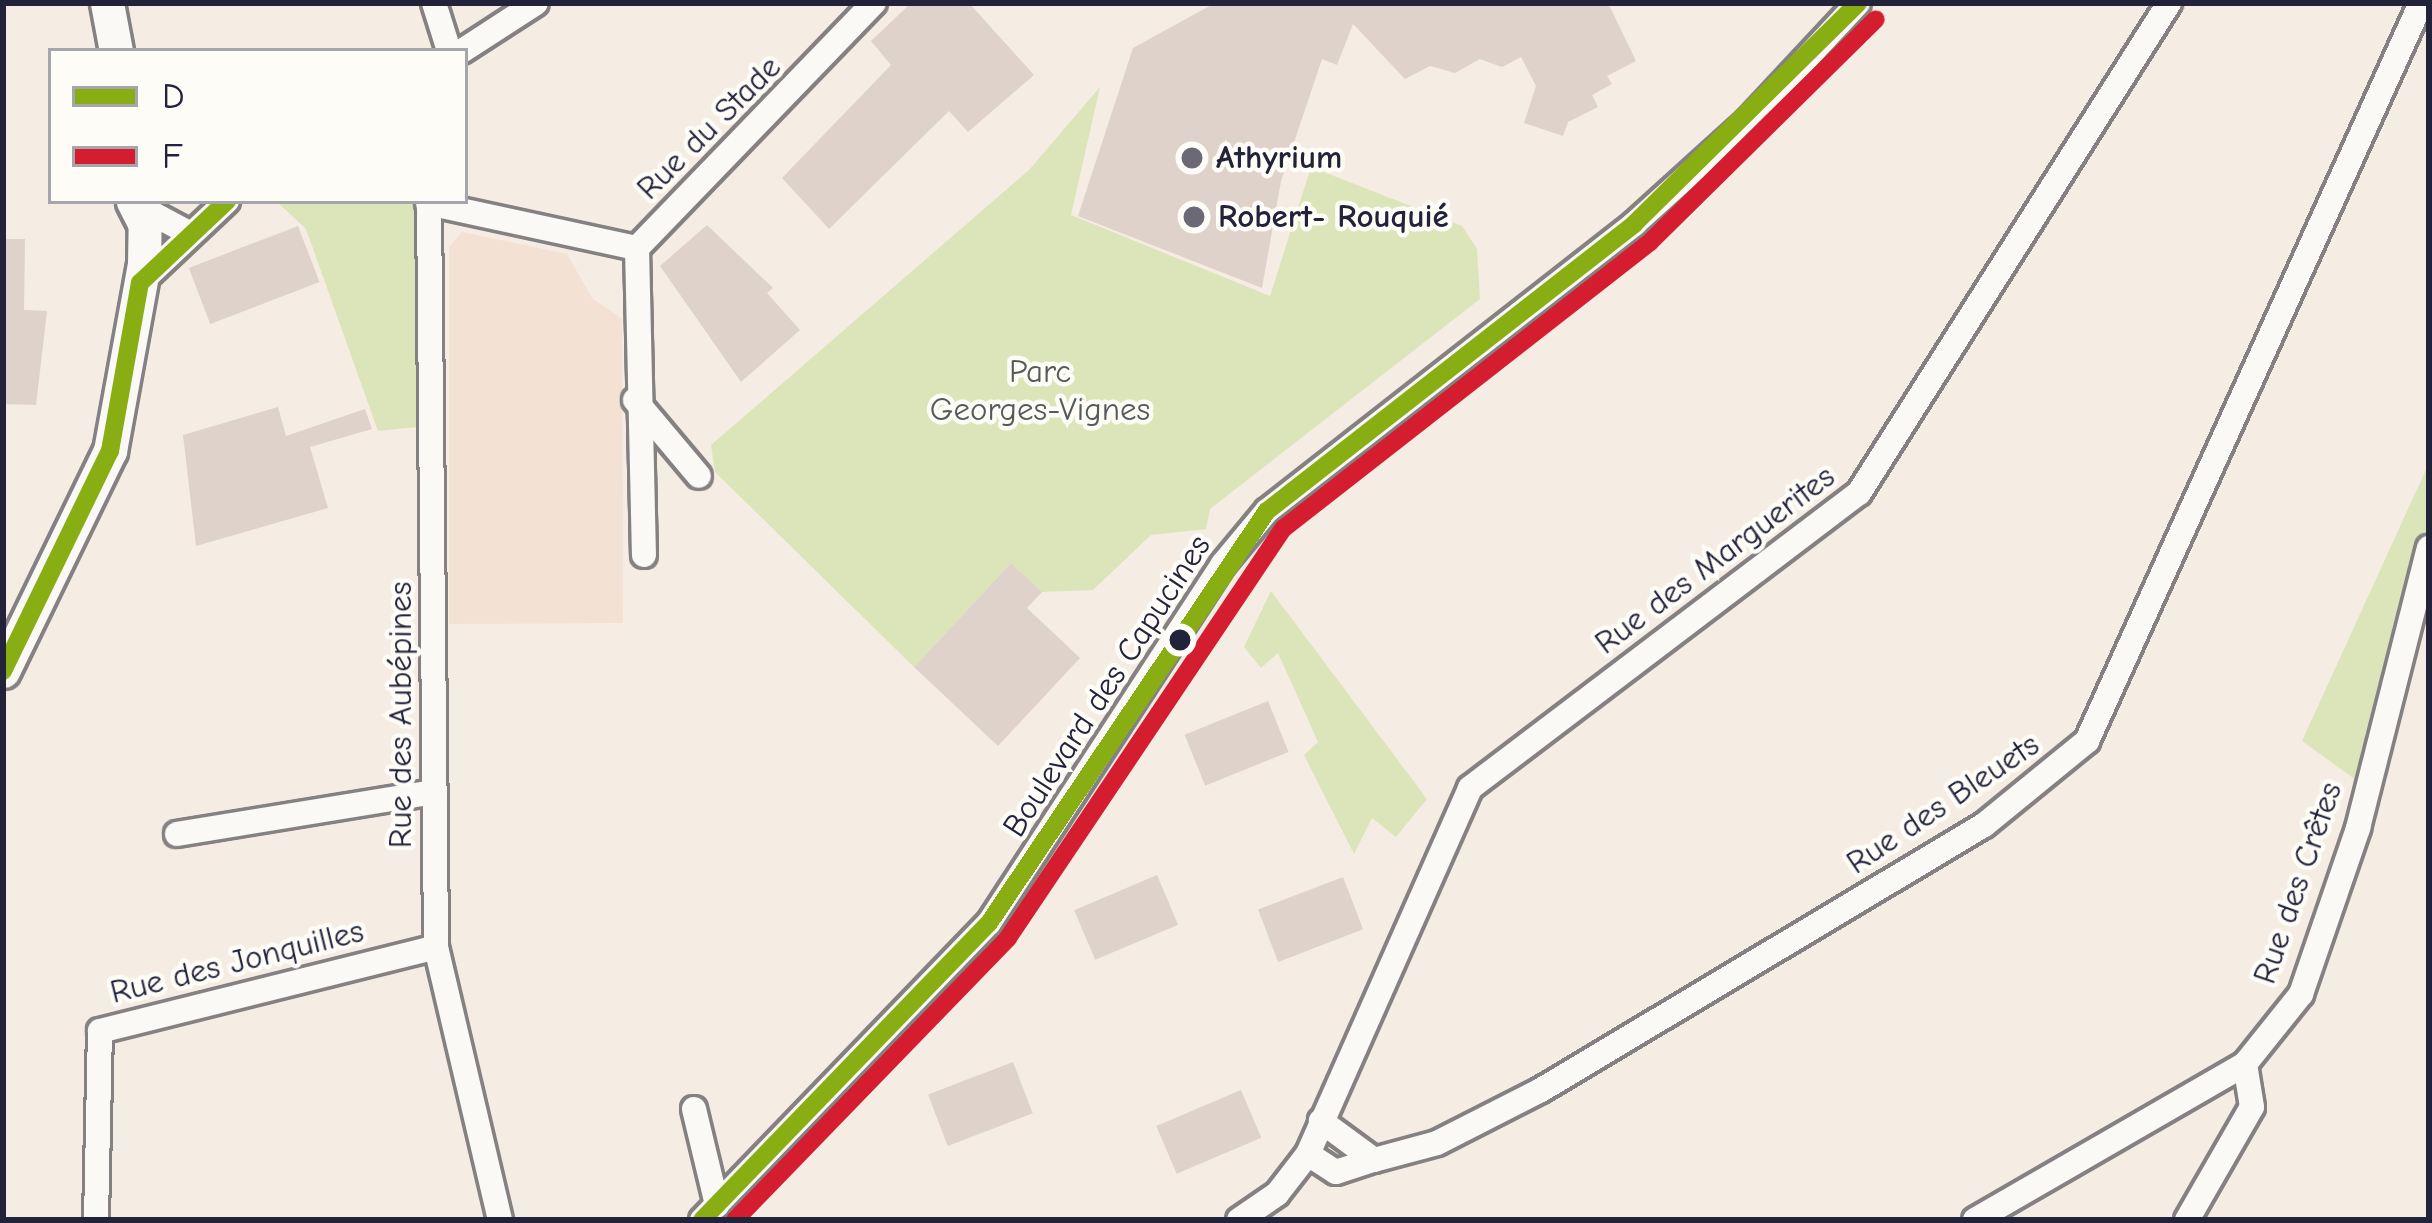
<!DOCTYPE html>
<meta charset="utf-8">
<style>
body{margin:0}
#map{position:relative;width:2432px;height:1223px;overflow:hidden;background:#f5ece4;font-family:"Comic Neue",sans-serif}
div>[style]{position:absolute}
.built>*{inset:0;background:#f3e1d4}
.green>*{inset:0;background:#dce5ba}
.building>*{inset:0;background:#dfd2ca;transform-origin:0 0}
.roads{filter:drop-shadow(3px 0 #858183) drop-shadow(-3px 0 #858183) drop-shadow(0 3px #858183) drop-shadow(0 -3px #858183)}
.minor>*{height:24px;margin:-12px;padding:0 12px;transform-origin:12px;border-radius:12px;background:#faf9f6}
.secondary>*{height:33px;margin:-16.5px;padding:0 16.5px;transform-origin:16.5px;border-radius:16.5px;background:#faf9f6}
.bus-1>*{height:18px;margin:-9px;padding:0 9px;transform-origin:9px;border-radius:9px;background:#89ae13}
.bus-2>*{height:18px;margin:-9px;padding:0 9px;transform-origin:9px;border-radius:9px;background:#d41d2f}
.dots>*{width:33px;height:33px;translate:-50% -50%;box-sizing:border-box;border:6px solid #fdfcf7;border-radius:50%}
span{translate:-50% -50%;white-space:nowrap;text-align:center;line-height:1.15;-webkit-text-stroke:9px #fdfcf7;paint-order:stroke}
.street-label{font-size:33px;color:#22223b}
.poi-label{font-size:33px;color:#22223b;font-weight:700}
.left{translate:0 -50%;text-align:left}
.park-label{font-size:33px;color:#545b57}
.frame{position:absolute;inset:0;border:6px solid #22223b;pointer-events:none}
.legend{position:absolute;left:48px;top:48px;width:420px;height:156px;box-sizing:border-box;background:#fdfcf7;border:3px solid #a5a5ac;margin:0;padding:15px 21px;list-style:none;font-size:36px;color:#22223b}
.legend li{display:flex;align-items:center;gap:24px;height:60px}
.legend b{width:60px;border:3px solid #a5a5ac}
</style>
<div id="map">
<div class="built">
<div style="clip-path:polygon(462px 232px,567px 254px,592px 298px,622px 319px,623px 623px,449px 624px,449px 247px)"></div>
</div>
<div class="green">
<div style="clip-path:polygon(1100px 87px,1071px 215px,1270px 296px,1311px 167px,1462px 226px,1477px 249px,1480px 299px,1210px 509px,1206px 529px,1151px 535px,1093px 590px,1042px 592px,1011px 563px,914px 667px,715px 472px,711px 445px,1029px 170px)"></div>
<div style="clip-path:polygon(276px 201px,414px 201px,418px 427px,378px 431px,306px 229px)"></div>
<div style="clip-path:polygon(2429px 463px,2429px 529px,2396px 613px,2356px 780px,2302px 741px)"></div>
<div style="clip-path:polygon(1271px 591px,1427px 799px,1396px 837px,1372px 818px,1354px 854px,1304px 755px,1318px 742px,1278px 653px,1261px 668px,1244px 647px)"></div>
</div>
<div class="building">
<div style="clip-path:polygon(911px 3px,969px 3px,1034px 75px,968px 132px,949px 111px,829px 229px,782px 178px,891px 65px,871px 41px)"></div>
<div style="clip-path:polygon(1215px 3px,1596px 3px,1610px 7px,1636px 61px,1607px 76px,1612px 84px,1592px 95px,1598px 107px,1568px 122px,1563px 136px,1524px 123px,1536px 86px,1521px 57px,1502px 67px,1480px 59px,1455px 73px,1430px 66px,1405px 79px,1353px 24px,1337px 65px,1322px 59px,1281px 181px,1262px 288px,1078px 216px,1133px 48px)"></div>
<div style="clip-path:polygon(707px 225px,773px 288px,767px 293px,800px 330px,741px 382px,660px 266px)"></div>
<div style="left:298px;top:226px;width:60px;height:117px;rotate:69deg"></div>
<div style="clip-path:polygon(3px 239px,25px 239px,24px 310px,47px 311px,36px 405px,3px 404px)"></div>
<div style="clip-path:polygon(278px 407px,286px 436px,365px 409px,372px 429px,310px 447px,328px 508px,196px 546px,183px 435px)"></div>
<div style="clip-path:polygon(1011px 563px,1042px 592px,1027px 608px,1080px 658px,998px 746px,914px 667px)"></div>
<div style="left:1268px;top:701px;width:55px;height:90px;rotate:68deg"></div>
<div style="left:1157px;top:875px;width:54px;height:90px;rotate:67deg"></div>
<div style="left:1343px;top:877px;width:56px;height:91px;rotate:69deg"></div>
<div style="left:1013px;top:1062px;width:55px;height:91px;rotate:69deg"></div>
<div style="left:1241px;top:1090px;width:52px;height:92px;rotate:67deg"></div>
</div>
<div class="roads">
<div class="minor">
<div style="left:434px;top:3px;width:50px;rotate:72.6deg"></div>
<div style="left:462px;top:51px;width:88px;rotate:-33deg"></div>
<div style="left:429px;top:201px;width:746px;rotate:89.46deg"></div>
<div style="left:436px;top:947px;width:280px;rotate:76.8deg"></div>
<div style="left:133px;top:203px;width:61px;rotate:28.2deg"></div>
<div style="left:428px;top:203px;width:214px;rotate:12.2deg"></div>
<div style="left:637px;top:248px;width:341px;rotate:-46deg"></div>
<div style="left:637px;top:248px;width:307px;rotate:88.7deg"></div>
<div style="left:142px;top:281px;width:117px;rotate:-43.3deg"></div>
<div style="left:635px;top:400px;width:99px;rotate:49.9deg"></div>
<div style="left:177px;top:834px;width:260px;rotate:-9.3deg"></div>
<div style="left:694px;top:1109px;width:99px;rotate:76.5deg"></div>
<div style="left:1308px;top:1154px;width:33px;rotate:33deg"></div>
<div style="left:1336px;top:1172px;width:40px;rotate:-18deg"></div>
<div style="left:1374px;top:1160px;width:66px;rotate:-143.7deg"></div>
<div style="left:1374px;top:1160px;width:65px;rotate:-15.1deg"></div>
<div style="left:1437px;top:1143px;width:117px;rotate:-27deg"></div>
<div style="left:1541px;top:1090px;width:516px;rotate:-30.89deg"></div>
<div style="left:1984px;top:825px;width:133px;rotate:-39.2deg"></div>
<div style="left:2087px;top:741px;width:810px;rotate:-65.65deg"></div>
<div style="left:96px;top:1220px;width:189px;rotate:-88.8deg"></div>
<div style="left:100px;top:1031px;width:346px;rotate:-14deg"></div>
<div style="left:702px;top:1220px;width:413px;rotate:-46deg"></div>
<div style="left:989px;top:923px;width:429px;rotate:-56.9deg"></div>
<div style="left:1223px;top:564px;width:69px;rotate:-50.3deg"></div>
<div style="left:1267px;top:511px;width:466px;rotate:-38deg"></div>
<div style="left:1634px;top:224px;width:154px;rotate:-42.1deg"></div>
<div style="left:1748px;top:121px;width:161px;rotate:-47deg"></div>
<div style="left:1239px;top:1220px;width:46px;rotate:-34.4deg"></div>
<div style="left:1277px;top:1194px;width:51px;rotate:-52.2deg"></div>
<div style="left:1308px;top:1154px;width:400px;rotate:-66.1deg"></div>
<div style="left:1470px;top:788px;width:488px;rotate:-37.2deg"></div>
<div style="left:1859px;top:493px;width:580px;rotate:-57.68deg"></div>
<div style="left:1975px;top:1220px;width:312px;rotate:-30deg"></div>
<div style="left:2245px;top:1064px;width:90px;rotate:-51.3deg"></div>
<div style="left:2301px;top:994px;width:176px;rotate:-71deg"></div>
<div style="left:2358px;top:828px;width:289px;rotate:-75.8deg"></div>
<div style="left:2187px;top:1220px;width:130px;rotate:-60.1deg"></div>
<div style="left:2252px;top:1107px;width:44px;rotate:-99.2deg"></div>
</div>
<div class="secondary">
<div style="left:107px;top:3px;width:49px;rotate:79.4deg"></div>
<div style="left:3px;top:671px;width:245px;rotate:-64.1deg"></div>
<div style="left:110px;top:451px;width:190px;rotate:-79.7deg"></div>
<div style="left:144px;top:264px;width:39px;rotate:-89deg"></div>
<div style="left:145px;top:225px;width:27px;rotate:-117deg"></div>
</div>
</div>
<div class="bus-1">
<div style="left:140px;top:283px;width:120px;rotate:-43.3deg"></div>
<div style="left:3px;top:671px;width:245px;rotate:-64.1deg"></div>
<div style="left:110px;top:451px;width:171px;rotate:-79.9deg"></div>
<div style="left:702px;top:1220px;width:413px;rotate:-46deg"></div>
<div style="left:989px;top:923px;width:497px;rotate:-56deg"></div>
<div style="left:1267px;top:511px;width:466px;rotate:-38deg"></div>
<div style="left:1634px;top:224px;width:315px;rotate:-44.6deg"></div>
</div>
<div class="bus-2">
<div style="left:735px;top:1220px;width:392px;rotate:-45.9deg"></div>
<div style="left:1008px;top:938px;width:494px;rotate:-56.1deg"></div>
<div style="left:1284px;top:528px;width:464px;rotate:-38deg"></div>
<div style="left:1650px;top:242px;width:317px;rotate:-44.6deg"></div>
</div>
<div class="dots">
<div style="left:1192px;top:158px;background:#6c6976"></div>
<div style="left:1194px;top:217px;background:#6c6976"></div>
<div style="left:1180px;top:640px;background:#22223b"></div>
</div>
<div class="street-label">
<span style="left:709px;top:128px;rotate:-45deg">Rue du Stade</span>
<span style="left:1715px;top:560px;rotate:-37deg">Rue des Marguerites</span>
<span style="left:1107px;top:686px;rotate:-57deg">Boulevard des Capucines</span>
<span style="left:401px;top:715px;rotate:-90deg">Rue des Aubépines</span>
<span style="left:1943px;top:804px;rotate:-34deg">Rue des Bleuets</span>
<span style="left:2298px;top:883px;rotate:-71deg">Rue des Crêtes</span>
<span style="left:237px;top:962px;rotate:-14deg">Rue des Jonquilles</span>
</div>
<div class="poi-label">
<span class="left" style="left:1216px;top:158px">Athyrium</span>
<span class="left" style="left:1218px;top:217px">Robert- Rouquié</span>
</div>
<div class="park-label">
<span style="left:1040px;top:391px">Parc<br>Georges-Vignes</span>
</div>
<div class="frame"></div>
<ul class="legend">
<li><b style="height:15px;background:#89ae13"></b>D</li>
<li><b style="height:15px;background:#d41d2f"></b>F</li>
</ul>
</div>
